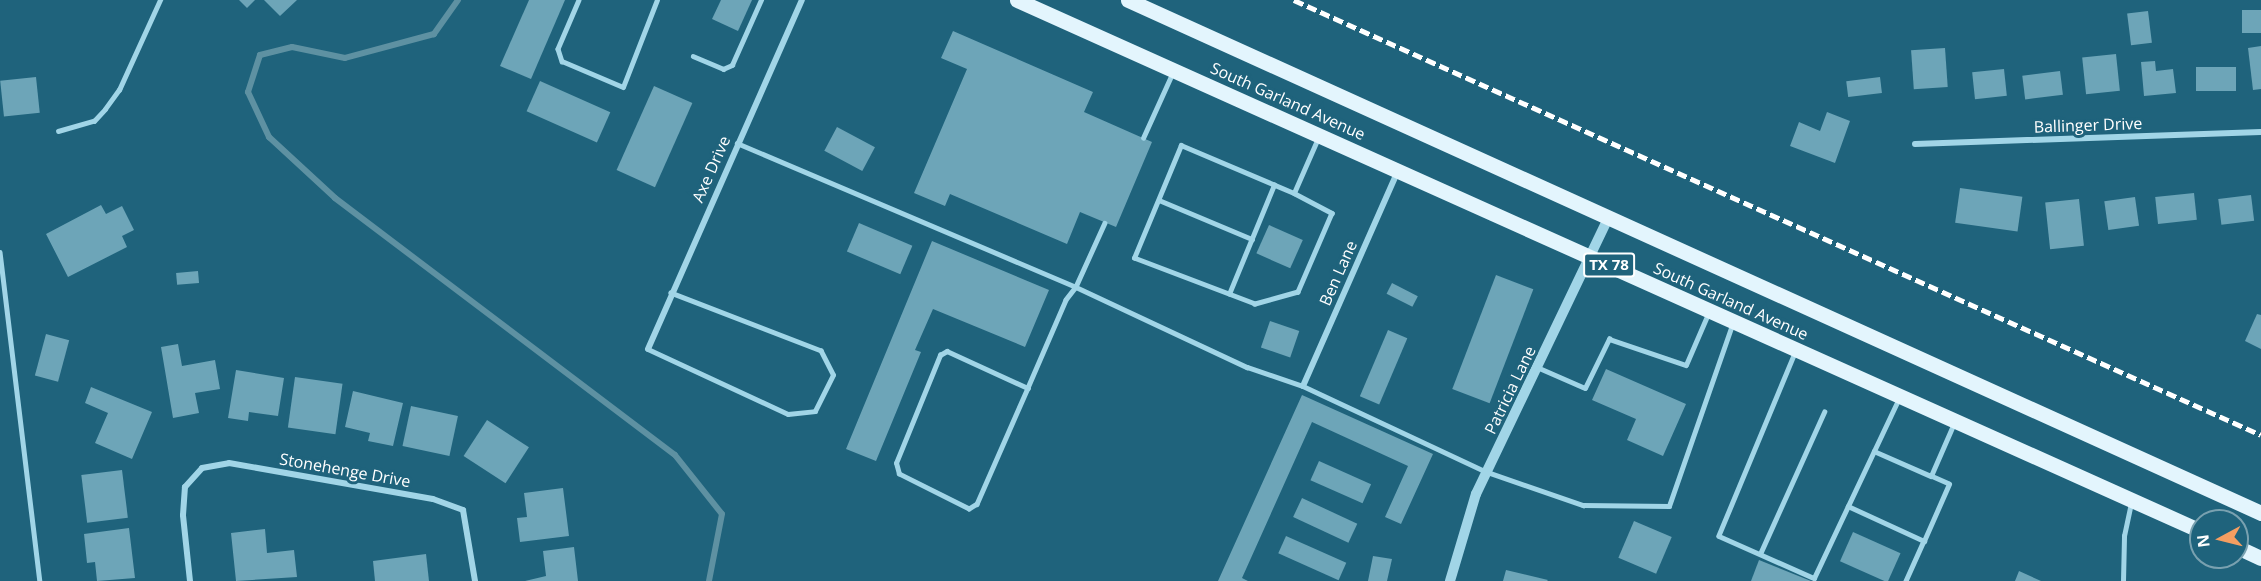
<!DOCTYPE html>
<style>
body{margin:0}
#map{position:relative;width:2261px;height:581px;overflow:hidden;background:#1f637c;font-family:"Open Sans",sans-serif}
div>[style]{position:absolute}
.stream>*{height:6px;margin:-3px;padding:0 3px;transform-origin:3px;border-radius:3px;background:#5e91a2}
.building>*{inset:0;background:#6da5b8;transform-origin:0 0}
.service>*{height:4.5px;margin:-2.25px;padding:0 2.25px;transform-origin:2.25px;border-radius:2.25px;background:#a1d5e7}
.minor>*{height:6px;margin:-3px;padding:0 3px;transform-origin:3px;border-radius:3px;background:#a1d5e7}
.tertiary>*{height:10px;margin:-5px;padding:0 5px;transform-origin:5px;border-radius:5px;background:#a1d5e7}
.primary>*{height:15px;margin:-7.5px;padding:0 7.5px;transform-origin:7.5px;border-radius:7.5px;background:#e3f5fd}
.rail>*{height:4.5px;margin-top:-2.25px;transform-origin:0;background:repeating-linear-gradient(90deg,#fff 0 10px,transparent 0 14.5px)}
span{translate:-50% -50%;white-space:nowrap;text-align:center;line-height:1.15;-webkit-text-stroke:6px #1f637c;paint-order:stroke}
.shield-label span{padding:2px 4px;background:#1f637c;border:2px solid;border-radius:4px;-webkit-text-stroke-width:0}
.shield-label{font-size:15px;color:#fff;font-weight:700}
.street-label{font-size:16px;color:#fff}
.north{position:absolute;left:2189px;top:509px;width:60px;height:60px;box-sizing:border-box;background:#1f637c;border:2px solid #79a1b0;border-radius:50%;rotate:263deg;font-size:16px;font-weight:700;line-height:24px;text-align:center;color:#fff}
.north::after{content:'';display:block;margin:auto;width:21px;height:27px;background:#f59e61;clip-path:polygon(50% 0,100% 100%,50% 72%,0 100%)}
</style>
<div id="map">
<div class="stream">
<div style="left:458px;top:0;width:42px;rotate:125.2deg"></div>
<div style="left:434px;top:34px;width:92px;rotate:164.9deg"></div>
<div style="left:345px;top:58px;width:54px;rotate:-168.3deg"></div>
<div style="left:292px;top:47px;width:33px;rotate:166deg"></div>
<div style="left:260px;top:55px;width:39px;rotate:108deg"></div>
<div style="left:248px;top:92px;width:50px;rotate:65deg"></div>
<div style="left:269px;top:137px;width:90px;rotate:42.7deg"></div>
<div style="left:335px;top:198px;width:426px;rotate:37.1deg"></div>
<div style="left:675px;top:455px;width:75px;rotate:51.5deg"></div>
<div style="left:722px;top:514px;width:68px;rotate:101deg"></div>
</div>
<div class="building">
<div style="clip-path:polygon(239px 0,255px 0,247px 8px)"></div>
<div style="clip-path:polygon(264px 0,297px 0,280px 16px)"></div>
<div style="clip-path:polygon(529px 0,565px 0,531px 79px,500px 66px)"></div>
<div style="clip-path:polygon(721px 0,752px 0,738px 31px,712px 19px)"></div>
<div style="left:2261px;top:10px;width:23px;height:19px;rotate:90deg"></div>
<div style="left:2148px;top:11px;width:32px;height:21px;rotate:83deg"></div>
<div style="clip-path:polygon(953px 31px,1093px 92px,1084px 112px,1152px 142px,1116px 227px,1080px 212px,1067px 244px,950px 194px,945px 206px,914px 193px,967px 69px,941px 58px)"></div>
<div style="clip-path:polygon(2261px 46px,2261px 89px,2253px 90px,2248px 48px)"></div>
<div style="left:1945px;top:48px;width:39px;height:34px;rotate:86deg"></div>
<div style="left:2116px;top:54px;width:37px;height:34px;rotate:84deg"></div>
<div style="clip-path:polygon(2155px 61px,2156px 71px,2173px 69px,2176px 93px,2144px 96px,2141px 62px)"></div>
<div style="left:2196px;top:67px;width:40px;height:24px"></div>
<div style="left:2004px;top:69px;width:27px;height:32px;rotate:84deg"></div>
<div style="left:2060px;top:71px;width:24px;height:38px;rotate:83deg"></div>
<div style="left:36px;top:77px;width:36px;height:36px;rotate:84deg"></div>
<div style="left:1880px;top:77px;width:16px;height:34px;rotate:83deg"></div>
<div style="left:540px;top:81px;width:77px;height:33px;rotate:24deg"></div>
<div style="left:654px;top:86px;width:42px;height:92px;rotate:24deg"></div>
<div style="clip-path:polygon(1827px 112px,1850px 121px,1835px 163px,1790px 146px,1799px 122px,1820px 131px)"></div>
<div style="left:837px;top:127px;width:43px;height:27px;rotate:28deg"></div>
<div style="left:1960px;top:188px;width:63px;height:35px;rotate:8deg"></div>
<div style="left:2194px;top:193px;width:27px;height:39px;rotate:84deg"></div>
<div style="left:2251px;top:195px;width:26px;height:33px;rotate:83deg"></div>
<div style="left:2135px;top:197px;width:29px;height:31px;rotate:82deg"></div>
<div style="left:2079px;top:199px;width:47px;height:34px;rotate:84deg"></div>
<div style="clip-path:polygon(101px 205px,106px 214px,122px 206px,134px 230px,122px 236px,127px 247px,68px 277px,46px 234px)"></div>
<div style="left:859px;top:223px;width:58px;height:31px;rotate:23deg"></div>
<div style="left:1269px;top:225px;width:37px;height:31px;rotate:24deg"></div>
<div style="clip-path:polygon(932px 241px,1049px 290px,1025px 347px,933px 309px,915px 350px,921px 352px,876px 461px,846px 449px)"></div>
<div style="left:198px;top:271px;width:12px;height:22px;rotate:85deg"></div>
<div style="left:1496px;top:275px;width:40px;height:122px;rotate:21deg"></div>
<div style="left:1392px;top:283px;width:29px;height:12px;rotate:27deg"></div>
<div style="clip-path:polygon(2257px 314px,2261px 315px,2261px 349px,2245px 341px)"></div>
<div style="left:1270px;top:321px;width:31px;height:28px;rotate:19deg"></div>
<div style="left:1388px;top:330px;width:21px;height:72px;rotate:23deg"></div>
<div style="left:46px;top:334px;width:24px;height:43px;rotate:15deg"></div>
<div style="clip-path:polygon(178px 344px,182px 366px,215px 360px,220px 389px,195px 393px,199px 413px,173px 418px,161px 347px)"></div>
<div style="clip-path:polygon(1606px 369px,1686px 404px,1663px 456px,1627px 440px,1636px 419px,1592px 400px)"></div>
<div style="clip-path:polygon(236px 370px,284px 378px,278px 416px,249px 412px,248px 421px,228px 418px)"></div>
<div style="left:295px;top:377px;width:48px;height:51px;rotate:8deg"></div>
<div style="clip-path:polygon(91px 387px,152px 412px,132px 459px,95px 443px,108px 413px,85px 403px)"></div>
<div style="clip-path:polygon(353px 391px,403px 403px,393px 446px,368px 441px,370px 433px,345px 427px)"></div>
<div style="clip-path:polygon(1302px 395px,1433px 454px,1401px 524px,1385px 517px,1408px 466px,1312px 422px,1242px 578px,1248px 581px,1218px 581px)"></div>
<div style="left:411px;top:406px;width:48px;height:41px;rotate:12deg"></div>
<div style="left:487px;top:420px;width:50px;height:43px;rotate:33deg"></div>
<div style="left:1319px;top:461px;width:57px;height:21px;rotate:24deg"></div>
<div style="left:122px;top:470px;width:48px;height:41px;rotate:83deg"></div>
<div style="clip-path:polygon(563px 488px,569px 536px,520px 542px,517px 518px,527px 517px,524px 493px)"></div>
<div style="left:1302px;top:498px;width:61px;height:21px;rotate:25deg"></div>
<div style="left:1634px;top:521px;width:41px;height:40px;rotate:23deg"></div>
<div style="clip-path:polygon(129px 528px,135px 578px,97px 581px,95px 562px,87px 563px,84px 534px)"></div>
<div style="clip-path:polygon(265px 529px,267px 553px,294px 550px,297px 577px,236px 581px,231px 533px)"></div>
<div style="left:1853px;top:532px;width:52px;height:32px;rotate:24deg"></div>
<div style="left:1286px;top:536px;width:66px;height:19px;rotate:24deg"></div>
<div style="clip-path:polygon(574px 547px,578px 581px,525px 581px,546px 576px,543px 551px)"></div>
<div style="clip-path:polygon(426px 554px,429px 581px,375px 581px,373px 561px)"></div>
<div style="clip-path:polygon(1373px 556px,1392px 559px,1387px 581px,1368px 581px)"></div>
<div style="clip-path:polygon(1759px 560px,1811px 581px,1751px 581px)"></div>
<div style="clip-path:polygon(1506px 570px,1548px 580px,1547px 581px,1503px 581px)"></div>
<div style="clip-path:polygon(2019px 571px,2041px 581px,2015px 581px)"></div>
</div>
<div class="service">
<div style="left:579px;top:0;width:53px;rotate:113.2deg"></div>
<div style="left:558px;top:49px;width:13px;rotate:72deg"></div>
<div style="left:562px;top:61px;width:66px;rotate:23.1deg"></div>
<div style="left:623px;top:87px;width:93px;rotate:-68.7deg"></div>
<div style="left:693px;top:56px;width:33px;rotate:23deg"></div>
<div style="left:723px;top:69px;width:10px;rotate:-24deg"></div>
<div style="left:732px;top:65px;width:71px;rotate:-66deg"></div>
<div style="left:58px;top:131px;width:37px;rotate:-16deg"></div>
<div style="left:94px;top:121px;width:16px;rotate:-47deg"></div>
<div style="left:105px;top:109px;width:24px;rotate:-54deg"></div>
<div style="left:119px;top:90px;width:99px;rotate:-65.5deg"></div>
<div style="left:1143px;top:138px;width:72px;rotate:-65.6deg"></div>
<div style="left:737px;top:143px;width:368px;rotate:23deg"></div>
<div style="left:1076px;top:287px;width:16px;rotate:128deg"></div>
<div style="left:1066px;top:300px;width:96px;rotate:113.4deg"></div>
<div style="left:1028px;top:388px;width:127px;rotate:113.7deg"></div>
<div style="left:977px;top:504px;width:9px;rotate:148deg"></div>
<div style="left:969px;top:509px;width:78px;rotate:-153.4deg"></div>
<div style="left:899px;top:474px;width:11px;rotate:-105deg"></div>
<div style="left:896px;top:463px;width:117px;rotate:-67.8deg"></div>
<div style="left:940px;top:355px;width:8px;rotate:-30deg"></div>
<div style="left:947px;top:351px;width:89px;rotate:24.6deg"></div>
<div style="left:1181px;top:145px;width:123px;rotate:23deg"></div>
<div style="left:1294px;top:193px;width:43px;rotate:27.8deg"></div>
<div style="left:1332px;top:213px;width:86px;rotate:113.3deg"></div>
<div style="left:1298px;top:292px;width:45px;rotate:164.4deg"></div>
<div style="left:1255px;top:304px;width:129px;rotate:-159.2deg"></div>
<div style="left:1134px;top:258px;width:122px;rotate:-67.4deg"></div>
<div style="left:1294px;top:193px;width:60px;rotate:-66.4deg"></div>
<div style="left:1159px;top:200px;width:101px;rotate:22.8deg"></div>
<div style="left:1105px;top:223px;width:70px;rotate:114.4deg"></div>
<div style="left:1076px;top:287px;width:189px;rotate:25.1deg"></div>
<div style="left:1247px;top:367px;width:59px;rotate:18.7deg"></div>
<div style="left:1303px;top:386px;width:203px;rotate:25.1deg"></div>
<div style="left:1487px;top:472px;width:102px;rotate:19deg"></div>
<div style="left:1583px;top:505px;width:86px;rotate:0.7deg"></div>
<div style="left:1669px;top:506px;width:192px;rotate:-70.8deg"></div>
<div style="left:0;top:252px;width:331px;rotate:83.1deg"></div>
<div style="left:1229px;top:294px;width:118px;rotate:-67.6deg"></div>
<div style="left:648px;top:349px;width:154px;rotate:24.9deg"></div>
<div style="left:788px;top:414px;width:27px;rotate:-6deg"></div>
<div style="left:815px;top:411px;width:40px;rotate:-63.4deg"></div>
<div style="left:833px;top:375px;width:27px;rotate:-117deg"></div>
<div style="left:821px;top:351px;width:161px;rotate:-158.9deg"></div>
<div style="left:1795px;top:353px;width:198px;rotate:112.6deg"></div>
<div style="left:1719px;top:536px;width:104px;rotate:23.9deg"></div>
<div style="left:1814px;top:578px;width:199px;rotate:-64.7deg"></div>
<div style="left:1537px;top:367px;width:52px;rotate:23.6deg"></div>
<div style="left:1585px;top:388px;width:55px;rotate:-63.9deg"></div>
<div style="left:1609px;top:339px;width:81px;rotate:18.7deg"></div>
<div style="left:1686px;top:365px;width:56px;rotate:-66.7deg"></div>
<div style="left:1874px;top:451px;width:62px;rotate:23.7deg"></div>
<div style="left:1931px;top:476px;width:58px;rotate:-66.5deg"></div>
<div style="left:1848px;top:506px;width:84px;rotate:24.7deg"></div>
<div style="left:1924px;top:541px;width:44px;rotate:114.2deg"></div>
<div style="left:1924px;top:541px;width:62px;rotate:-66.3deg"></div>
<div style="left:1949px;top:484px;width:20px;rotate:-156deg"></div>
<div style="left:1760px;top:554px;width:156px;rotate:-65.7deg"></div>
<div style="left:2123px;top:581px;width:45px;rotate:-88.7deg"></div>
<div style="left:2124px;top:536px;width:34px;rotate:-78deg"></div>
</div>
<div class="minor">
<div style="left:1915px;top:144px;width:346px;rotate:-2deg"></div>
<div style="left:648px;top:349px;width:381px;rotate:-66.2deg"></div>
<div style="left:1303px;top:386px;width:235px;rotate:-66.2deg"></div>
<div style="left:190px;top:581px;width:66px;rotate:-96.1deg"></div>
<div style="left:183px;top:515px;width:28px;rotate:-86deg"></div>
<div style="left:185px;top:487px;width:25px;rotate:-48deg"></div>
<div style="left:202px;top:468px;width:27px;rotate:-10deg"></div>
<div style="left:229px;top:463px;width:207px;rotate:10deg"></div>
<div style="left:433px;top:499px;width:32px;rotate:20deg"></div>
<div style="left:463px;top:510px;width:72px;rotate:80.4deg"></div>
</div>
<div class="tertiary">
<div style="left:1450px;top:581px;width:91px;rotate:-73.4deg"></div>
<div style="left:1476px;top:494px;width:307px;rotate:-64.4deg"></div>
</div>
<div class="primary">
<div style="left:1017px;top:0;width:1298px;rotate:24.16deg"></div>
<div style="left:1128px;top:0;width:1244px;rotate:24.36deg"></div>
<div style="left:2237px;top:547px;width:26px;rotate:25deg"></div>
</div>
<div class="rail">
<div style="left:1294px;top:0;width:1060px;rotate:24.22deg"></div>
</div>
<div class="shield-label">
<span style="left:1609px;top:265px">TX 78</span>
</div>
<div class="street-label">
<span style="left:1288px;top:101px;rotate:24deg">South Garland Avenue</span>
<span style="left:2088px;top:125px;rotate:-2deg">Ballinger Drive</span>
<span style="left:711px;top:169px;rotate:-66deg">Axe Drive</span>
<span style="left:1338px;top:273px;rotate:-66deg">Ben Lane</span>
<span style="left:1731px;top:301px;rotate:24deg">South Garland Avenue</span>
<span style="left:1510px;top:390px;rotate:-64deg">Patricia Lane</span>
<span style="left:345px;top:470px;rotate:10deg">Stonehenge Drive</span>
</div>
<div class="north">N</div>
</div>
